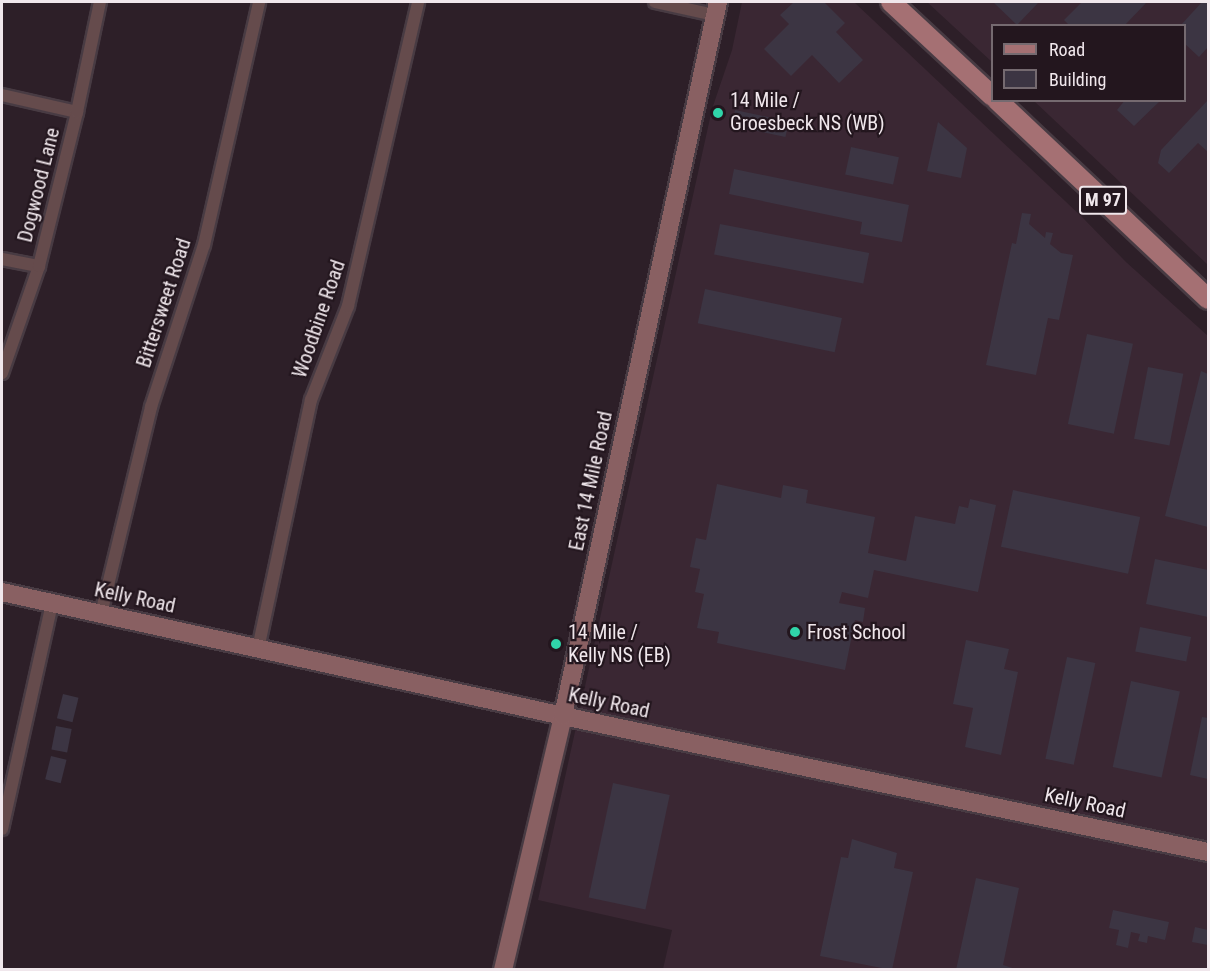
<!DOCTYPE html>
<style>
body{margin:0}
#map{position:relative;width:1210px;height:971px;overflow:hidden;background:#2d1f28;font-family:"Roboto Condensed",sans-serif}
div>[style]{position:absolute}
.built>*{inset:0;background:#3a2733}
.building>*{inset:0;background:#3c3543;transform-origin:0 0}
.roads{filter:drop-shadow(2px 0 #483b43) drop-shadow(-2px 0 #483b43) drop-shadow(0 2px #483b43) drop-shadow(0 -2px #483b43)}
.street>*{height:12px;margin:-6px;padding:0 6px;transform-origin:6px;border-radius:6px;background:#654b4c}
.secondary>*{height:18px;margin:-9px;padding:0 9px;transform-origin:9px;border-radius:9px;background:#896062}
.primary>*{height:20px;margin:-10px;padding:0 10px;transform-origin:10px;border-radius:10px;background:#a57073}
.dots>*{width:16px;height:16px;translate:-50% -50%;box-sizing:border-box;border:3px solid #23161e;border-radius:50%}
span{translate:-50% -50%;white-space:nowrap;text-align:center;line-height:1.15;-webkit-text-stroke:4.5px #23161e;paint-order:stroke}
.shield-label span{padding:2px 4px;background:#23161e;border:2px solid;border-radius:4px;-webkit-text-stroke-width:0}
.shield-label{font-size:18px;color:#f0e7ec;font-weight:700}
.poi-label{font-size:20px;color:#f0e7ec}
.left{translate:0 -50%;text-align:left}
.street-label{font-size:20px;color:#f0e7ec}
.frame{position:absolute;inset:0;border:3px solid #f0e7ec;pointer-events:none}
.legend{position:absolute;left:991px;top:24px;width:195px;height:78px;box-sizing:border-box;background:#23161e;border:2px solid #756a70;margin:0;padding:8px 10px;list-style:none;font-size:18px;color:#f0e7ec}
.legend li{display:flex;align-items:center;gap:12px;height:30px}
.legend b{width:30px;border:2px solid #756a70}
</style>
<div id="map">
<div class="built">
<div style="clip-path:polygon(742px 2px,854px 2px,1082px 217px,1126px 262px,1208px 336px,1208px 969px,663px 969px,672px 930px,538px 900px,712px 109px,732px 50px)"></div>
<div style="clip-path:polygon(927px 2px,1208px 2px,1208px 265px,1034px 101px,1184px 100px,1184px 26px,992px 26px,992px 62px)"></div>
</div>
<div class="building">
<div style="clip-path:polygon(794px 2px,824px 2px,845px 23px,836px 32px,863px 60px,839px 83px,812px 55px,791px 76px,764px 49px,789px 24px,780px 15px)"></div>
<div style="clip-path:polygon(993px 2px,1039px 2px,1017px 25px)"></div>
<div style="clip-path:polygon(1082px 2px,1147px 2px,1124px 26px,1070px 26px,1064px 20px)"></div>
<div style="clip-path:polygon(1202px 2px,1208px 2px,1208px 47px,1199px 57px,1184px 43px,1184px 26px,1180px 26px)"></div>
<div style="clip-path:polygon(1125px 100px,1161px 100px,1134px 126px,1117px 110px)"></div>
<div style="clip-path:polygon(1208px 100px,1208px 152px,1198px 143px,1169px 173px,1158px 163px,1161px 150px)"></div>
<div style="left:735px;top:110px;width:55px;height:16px;rotate:12deg"></div>
<div style="clip-path:polygon(938px 122px,967px 148px,961px 178px,927px 171px)"></div>
<div style="left:851px;top:147px;width:49px;height:28px;rotate:12deg"></div>
<div style="clip-path:polygon(734px 169px,909px 205px,902px 242px,860px 234px,862px 222px,729px 194px)"></div>
<div style="clip-path:polygon(1022px 213px,1031px 214px,1029px 224px,1045px 238px,1046px 232px,1053px 233px,1050px 244px,1061px 253px,1073px 255px,1059px 320px,1048px 318px,1036px 375px,986px 365px,1012px 243px,1016px 244px)"></div>
<div style="left:720px;top:224px;width:152px;height:31px;rotate:11deg"></div>
<div style="left:705px;top:289px;width:140px;height:35px;rotate:12deg"></div>
<div style="left:1087px;top:334px;width:47px;height:92px;rotate:12deg"></div>
<div style="left:1148px;top:367px;width:36px;height:73px;rotate:11deg"></div>
<div style="clip-path:polygon(1201px 371px,1208px 374px,1208px 527px,1165px 516px)"></div>
<div style="clip-path:polygon(717px 484px,781px 498px,783px 485px,808px 490px,806px 503px,875px 517px,868px 553px,906px 561px,915px 516px,955px 524px,959px 506px,968px 508px,970px 499px,996px 505px,978px 592px,874px 570px,868px 598px,842px 592px,839px 603px,865px 608px,863px 622px,855px 620px,845px 670px,717px 643px,719px 632px,697px 628px,704px 594px,695px 592px,700px 569px,690px 567px,696px 538px,706px 540px)"></div>
<div style="left:1013px;top:490px;width:130px;height:58px;rotate:12deg"></div>
<div style="clip-path:polygon(1155px 559px,1208px 570px,1208px 617px,1146px 604px)"></div>
<div style="left:1140px;top:627px;width:52px;height:25px;rotate:11deg"></div>
<div style="clip-path:polygon(966px 640px,1009px 649px,1004px 669px,1018px 672px,1001px 755px,965px 747px,973px 708px,953px 704px)"></div>
<div style="left:1067px;top:657px;width:29px;height:104px;rotate:12deg"></div>
<div style="left:1131px;top:681px;width:50px;height:88px;rotate:12deg"></div>
<div style="left:63px;top:694px;width:16px;height:25px;rotate:14deg"></div>
<div style="clip-path:polygon(1202px 717px,1208px 718px,1208px 779px,1190px 775px)"></div>
<div style="left:56px;top:726px;width:16px;height:24px;rotate:11deg"></div>
<div style="left:51px;top:756px;width:16px;height:24px;rotate:14deg"></div>
<div style="left:613px;top:783px;width:58px;height:117px;rotate:12deg"></div>
<div style="clip-path:polygon(852px 839px,897px 853px,894px 868px,913px 872px,892px 970px,820px 956px,841px 857px,848px 858px)"></div>
<div style="clip-path:polygon(976px 878px,1019px 888px,1003px 965px,1019px 970px,956px 970px)"></div>
<div style="clip-path:polygon(1113px 910px,1169px 922px,1165px 940px,1148px 936px,1147px 943px,1138px 941px,1140px 934px,1131px 932px,1128px 948px,1116px 945px,1119px 930px,1109px 928px)"></div>
<div style="clip-path:polygon(1195px 927px,1208px 930px,1208px 945px,1192px 942px)"></div>
</div>
<div class="roads">
<div class="street">
<div style="left:655px;top:2px;width:60px;rotate:12.4deg"></div>
<div style="left:2px;top:95px;width:77px;rotate:12.8deg"></div>
<div style="left:2px;top:259px;width:38px;rotate:11deg"></div>
<div style="left:2px;top:373px;width:113px;rotate:-70.9deg"></div>
<div style="left:39px;top:266px;width:159px;rotate:-76.1deg"></div>
<div style="left:77px;top:112px;width:112px;rotate:-78.2deg"></div>
<div style="left:101px;top:614px;width:213px;rotate:-76.4deg"></div>
<div style="left:151px;top:407px;width:170px;rotate:-71.9deg"></div>
<div style="left:204px;top:245px;width:249px;rotate:-77.2deg"></div>
<div style="left:258px;top:649px;width:255px;rotate:-78deg"></div>
<div style="left:311px;top:400px;width:101px;rotate:-68.5deg"></div>
<div style="left:348px;top:306px;width:312px;rotate:-77deg"></div>
<div style="left:2px;top:829px;width:230px;rotate:-77.5deg"></div>
</div>
<div class="secondary">
<div style="left:2px;top:592px;width:575px;rotate:12.46deg"></div>
<div style="left:563px;top:716px;width:659px;rotate:11.91deg"></div>
<div style="left:503px;top:970px;width:261px;rotate:-76.7deg"></div>
<div style="left:563px;top:716px;width:731px;rotate:-77.75deg"></div>
</div>
<div class="primary">
<div style="left:891px;top:2px;width:138px;rotate:42.9deg"></div>
<div style="left:997px;top:100px;width:290px;rotate:43.3deg"></div>
</div>
</div>
<div class="dots">
<div style="left:718px;top:113px;background:#30d4a9"></div>
<div style="left:795px;top:632px;background:#30d4a9"></div>
<div style="left:556px;top:644px;background:#30d4a9"></div>
</div>
<div class="shield-label">
<span style="left:1103px;top:200px">M 97</span>
</div>
<div class="poi-label">
<span class="left" style="left:730px;top:112px">14 Mile /<br>Groesbeck NS (WB)</span>
<span class="left" style="left:568px;top:644px">14 Mile /<br>Kelly NS (EB)</span>
<span class="left" style="left:807px;top:632px">Frost School</span>
</div>
<div class="street-label">
<span style="left:39px;top:185px;rotate:-76deg">Dogwood Lane</span>
<span style="left:164px;top:303px;rotate:-72deg">Bittersweet Road</span>
<span style="left:319px;top:319px;rotate:-71deg">Woodbine Road</span>
<span style="left:591px;top:481px;rotate:-78deg">East 14 Mile Road</span>
<span style="left:135px;top:598px;rotate:12deg">Kelly Road</span>
<span style="left:609px;top:703px;rotate:12deg">Kelly Road</span>
<span style="left:1085px;top:803px;rotate:12deg">Kelly Road</span>
</div>
<div class="frame"></div>
<ul class="legend">
<li><b style="height:8px;background:#a57073"></b>Road</li>
<li><b style="height:16px;background:#3c3543"></b>Building</li>
</ul>
</div>
